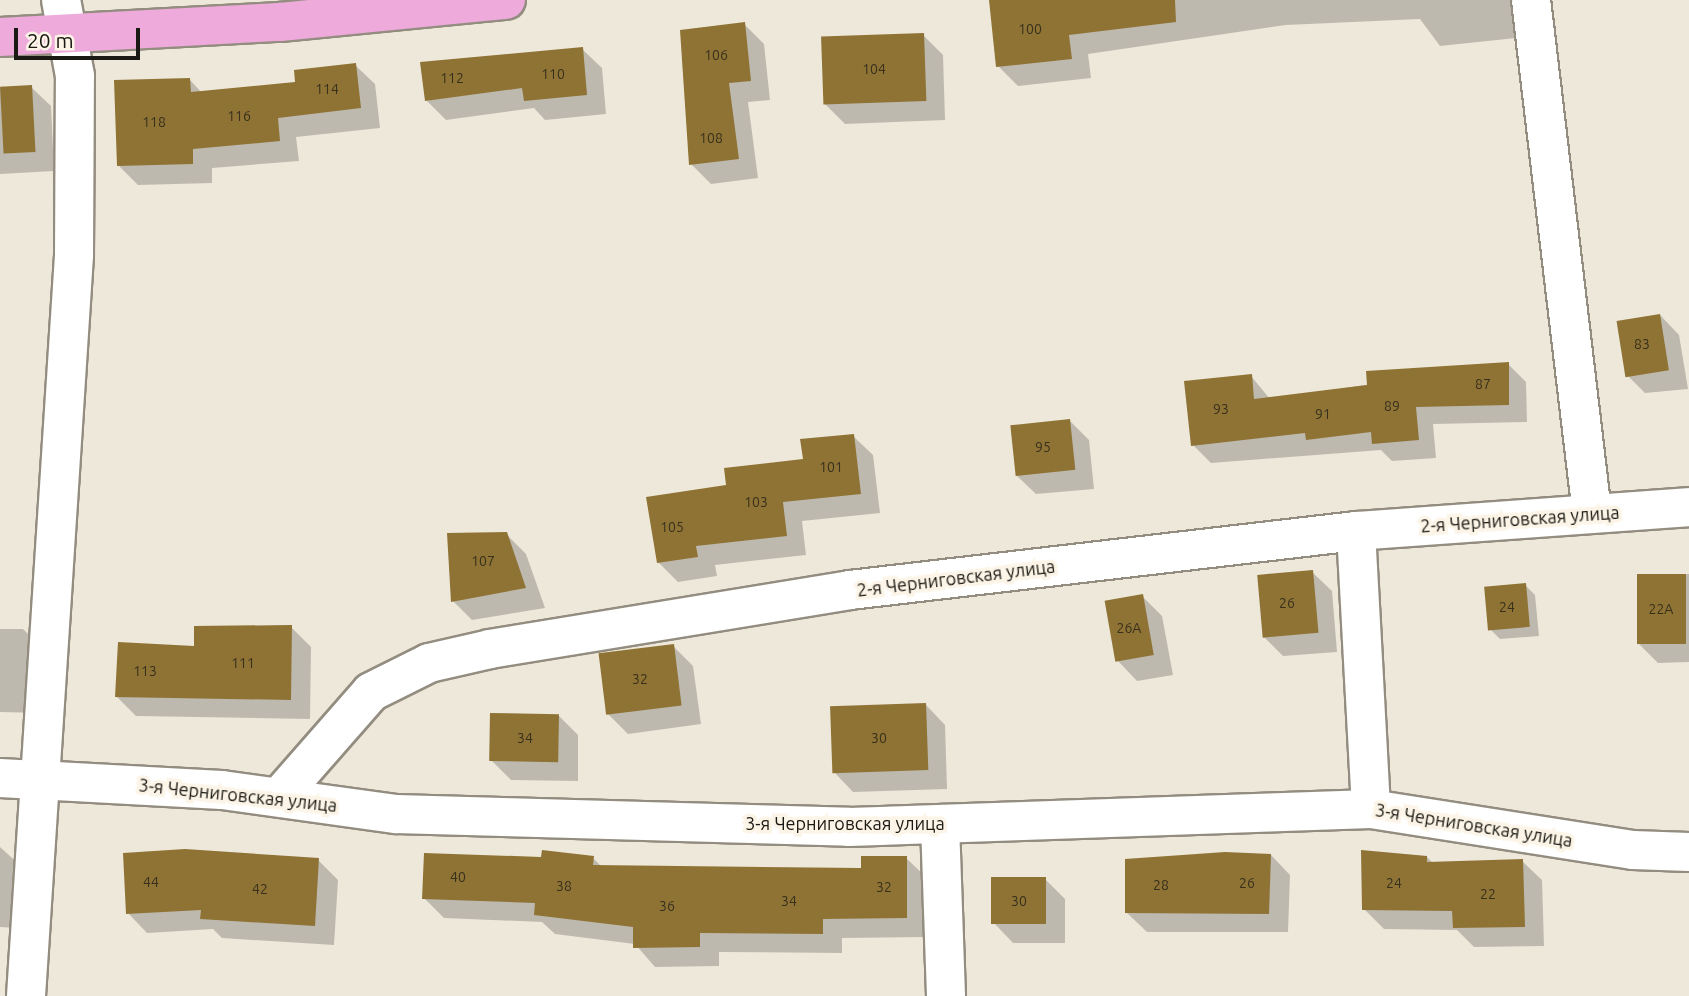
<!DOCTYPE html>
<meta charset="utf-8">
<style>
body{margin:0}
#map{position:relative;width:1689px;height:996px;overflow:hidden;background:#eee8da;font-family:Ubuntu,sans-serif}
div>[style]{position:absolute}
.shadow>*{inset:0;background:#0003}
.building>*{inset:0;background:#8e7335;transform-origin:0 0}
.roads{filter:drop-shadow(2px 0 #938d80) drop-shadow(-2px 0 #938d80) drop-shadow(0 2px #938d80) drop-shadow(0 -2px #938d80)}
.minor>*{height:38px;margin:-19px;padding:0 19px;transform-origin:19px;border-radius:19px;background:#fff}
.major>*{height:38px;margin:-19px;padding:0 19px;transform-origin:19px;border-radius:19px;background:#eeaadb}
span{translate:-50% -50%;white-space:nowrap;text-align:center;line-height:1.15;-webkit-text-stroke:7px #fcf5e7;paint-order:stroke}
.number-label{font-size:14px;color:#38301c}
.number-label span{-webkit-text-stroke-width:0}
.street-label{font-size:18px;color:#1b1914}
.scale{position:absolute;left:14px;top:28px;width:126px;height:32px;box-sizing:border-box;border:4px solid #1b1914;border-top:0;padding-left:9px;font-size:21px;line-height:24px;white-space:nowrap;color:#1b1914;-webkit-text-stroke:5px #fcf5e7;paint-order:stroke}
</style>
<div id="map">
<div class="shadow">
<div style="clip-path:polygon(1003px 0,1511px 0,1516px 38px,1440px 46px,1420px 19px,1286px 25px,1088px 54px,1091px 78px,1018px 86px,998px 66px)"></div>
<div style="clip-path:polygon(744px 24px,764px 44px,770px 100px,748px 102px,758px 178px,711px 184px,691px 164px)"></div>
<div style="clip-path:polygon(923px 35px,943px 55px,945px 120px,845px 124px,825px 104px)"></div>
<div style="clip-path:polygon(582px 49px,602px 68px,606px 114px,545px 120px,534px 108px,446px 120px,427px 101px)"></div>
<div style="clip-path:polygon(355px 65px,375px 84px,380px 128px,296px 137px,299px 161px,212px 168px,212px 183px,138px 185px,118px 165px,190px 80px,202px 93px,297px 84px)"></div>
<div style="clip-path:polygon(31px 87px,51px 106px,54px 171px,0 174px,0 88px)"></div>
<div style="clip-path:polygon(1660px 315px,1679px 335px,1688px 389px,1645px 393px,1625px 373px)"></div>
<div style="clip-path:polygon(1508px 364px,1526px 382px,1527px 422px,1433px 424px,1436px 458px,1392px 461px,1381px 450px,1211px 463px,1193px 445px,1251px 376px,1270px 399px)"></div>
<div style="clip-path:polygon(1070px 421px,1089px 440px,1094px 489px,1036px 494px,1016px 475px)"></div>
<div style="clip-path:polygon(853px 436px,873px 455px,880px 513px,802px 521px,806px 555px,715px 565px,717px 576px,678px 582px,658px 562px,728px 486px,805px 461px)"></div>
<div style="clip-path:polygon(506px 534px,526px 554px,545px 608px,472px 620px,453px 601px)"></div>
<div style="clip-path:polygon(1312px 572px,1332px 591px,1337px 652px,1283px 656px,1263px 636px)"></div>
<div style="clip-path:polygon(1689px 574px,1689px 662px,1658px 663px,1638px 643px,1639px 576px)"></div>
<div style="clip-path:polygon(1525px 585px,1535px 595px,1539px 636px,1500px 639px,1490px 629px)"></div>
<div style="clip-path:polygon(1142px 596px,1162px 616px,1173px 675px,1137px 681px,1118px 661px)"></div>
<div style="clip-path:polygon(291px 627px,311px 647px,310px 719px,136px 716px,117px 697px,195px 648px)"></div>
<div style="clip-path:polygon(0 629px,23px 629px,43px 649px,41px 713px,0 712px)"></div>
<div style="clip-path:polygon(673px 646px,693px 666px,701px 724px,628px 734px,608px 714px)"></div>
<div style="clip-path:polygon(926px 705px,945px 725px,947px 789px,853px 792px,834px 772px)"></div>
<div style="clip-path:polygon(559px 716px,578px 735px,578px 781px,511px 780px,492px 761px)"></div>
<div style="clip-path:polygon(0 847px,22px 867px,18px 928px,0 927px)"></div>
<div style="clip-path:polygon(1271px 855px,1290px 875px,1288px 932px,1147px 932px,1127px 913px)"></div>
<div style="clip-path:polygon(1427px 857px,1433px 863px,1522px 861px,1542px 880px,1544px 946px,1474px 947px,1457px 930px,1384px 929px,1364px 909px)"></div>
<div style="clip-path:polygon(593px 858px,602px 867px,863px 870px,906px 858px,926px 877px,926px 937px,842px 938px,842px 953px,719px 952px,719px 966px,655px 967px,635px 944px,555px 934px,542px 922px,444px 918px,424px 898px,543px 859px)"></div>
<div style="clip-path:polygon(318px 860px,338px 880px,334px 945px,222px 938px,213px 929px,147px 933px,128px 913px)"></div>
<div style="clip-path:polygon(1045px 879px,1065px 899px,1065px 943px,1013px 943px,994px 923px)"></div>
</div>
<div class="building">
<div style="clip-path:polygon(989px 0,1175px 0,1176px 22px,1069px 35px,1072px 59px,996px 67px)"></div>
<div style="clip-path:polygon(745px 22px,751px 81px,729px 83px,739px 159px,689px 165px,680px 30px)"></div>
<div style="left:924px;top:33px;width:68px;height:103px;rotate:88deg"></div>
<div style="clip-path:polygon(583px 47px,587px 95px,524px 101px,522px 88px,425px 101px,420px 62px)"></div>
<div style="clip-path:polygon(356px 63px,361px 108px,278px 118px,280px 141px,193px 149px,193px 164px,117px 166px,114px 80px,190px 78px,191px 92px,295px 82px,294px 70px)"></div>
<div style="left:32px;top:85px;width:67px;height:32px;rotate:87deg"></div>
<div style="left:1660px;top:314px;width:57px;height:44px;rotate:81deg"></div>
<div style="clip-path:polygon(1509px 362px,1509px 405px,1416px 407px,1419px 440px,1372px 444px,1371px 432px,1306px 440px,1305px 433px,1191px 446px,1184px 381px,1252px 374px,1254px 399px,1367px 385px,1366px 371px)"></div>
<div style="left:1070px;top:419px;width:51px;height:60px;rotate:84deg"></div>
<div style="clip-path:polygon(854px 434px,861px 494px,783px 502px,787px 536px,696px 546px,698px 557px,657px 563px,646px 497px,726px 485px,724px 468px,803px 459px,800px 439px)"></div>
<div style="clip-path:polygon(507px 532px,526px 588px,451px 602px,447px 533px)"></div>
<div style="left:1313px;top:570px;width:63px;height:56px;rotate:85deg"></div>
<div style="left:1637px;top:574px;width:49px;height:70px"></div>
<div style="left:1526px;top:583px;width:44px;height:42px;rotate:85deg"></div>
<div style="left:1143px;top:594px;width:62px;height:39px;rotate:80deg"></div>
<div style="clip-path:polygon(292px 625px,291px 700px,115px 697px,118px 642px,194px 646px,194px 626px)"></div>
<div style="left:674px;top:644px;width:62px;height:76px;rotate:83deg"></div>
<div style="left:926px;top:703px;width:67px;height:96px;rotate:88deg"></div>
<div style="left:490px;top:713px;width:69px;height:48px;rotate:1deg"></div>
<div style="clip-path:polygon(185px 849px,319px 858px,315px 926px,200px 919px,201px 910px,126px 914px,123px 853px)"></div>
<div style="clip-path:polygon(542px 850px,594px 856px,593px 865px,861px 868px,861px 856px,907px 856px,907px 918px,823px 919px,823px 934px,700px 933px,700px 947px,633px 948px,633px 927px,534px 915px,535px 903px,422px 899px,424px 853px,541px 857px)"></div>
<div style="clip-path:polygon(1361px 850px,1427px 856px,1427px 862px,1523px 859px,1525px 927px,1453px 928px,1452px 911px,1362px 910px)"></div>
<div style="clip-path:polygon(1225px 852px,1271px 854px,1269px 914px,1125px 913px,1125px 859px)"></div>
<div style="left:1046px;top:877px;width:47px;height:55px;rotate:90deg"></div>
</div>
<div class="roads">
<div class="minor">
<div style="left:1531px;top:0;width:517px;rotate:83.22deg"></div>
<div style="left:1356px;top:531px;width:278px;rotate:86.9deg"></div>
<div style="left:0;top:778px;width:222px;rotate:3.1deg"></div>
<div style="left:222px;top:790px;width:176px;rotate:7.9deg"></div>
<div style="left:396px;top:814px;width:453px;rotate:1.6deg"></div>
<div style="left:849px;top:827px;width:522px;rotate:-1.97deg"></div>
<div style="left:1371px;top:809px;width:265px;rotate:8.9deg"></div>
<div style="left:1633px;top:850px;width:56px;rotate:2deg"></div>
<div style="left:280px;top:796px;width:138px;rotate:-48.8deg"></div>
<div style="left:371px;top:692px;width:65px;rotate:-26.6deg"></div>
<div style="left:429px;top:663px;width:63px;rotate:-12.9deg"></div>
<div style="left:490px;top:649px;width:365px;rotate:-9.3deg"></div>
<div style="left:850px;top:590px;width:509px;rotate:-6.65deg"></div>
<div style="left:1356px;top:531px;width:334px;rotate:-4.1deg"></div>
<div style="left:940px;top:824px;width:172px;rotate:88deg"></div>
<div style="left:26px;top:996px;width:743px;rotate:-86.29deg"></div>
<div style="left:74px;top:255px;width:179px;rotate:-89.7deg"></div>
<div style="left:75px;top:76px;width:77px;rotate:-100.4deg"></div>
</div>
<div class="major">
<div style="left:0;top:37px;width:280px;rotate:-3.1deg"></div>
<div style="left:280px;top:22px;width:227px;rotate:-5.6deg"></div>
</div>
</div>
<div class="number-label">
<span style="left:1030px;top:29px">100</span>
<span style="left:716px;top:55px">106</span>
<span style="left:874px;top:69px">104</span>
<span style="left:553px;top:74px">110</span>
<span style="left:452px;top:78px">112</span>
<span style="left:327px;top:89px">114</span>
<span style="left:239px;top:116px">116</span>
<span style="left:154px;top:122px">118</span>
<span style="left:711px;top:138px">108</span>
<span style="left:1642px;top:344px">83</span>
<span style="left:1483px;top:384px">87</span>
<span style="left:1392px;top:406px">89</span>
<span style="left:1221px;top:409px">93</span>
<span style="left:1323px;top:414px">91</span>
<span style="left:1043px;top:447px">95</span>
<span style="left:831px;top:467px">101</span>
<span style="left:756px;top:502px">103</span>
<span style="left:672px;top:527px">105</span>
<span style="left:483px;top:561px">107</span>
<span style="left:1287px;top:603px">26</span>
<span style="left:1507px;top:607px">24</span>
<span style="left:1661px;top:609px">22А</span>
<span style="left:1129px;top:628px">26А</span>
<span style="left:243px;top:663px">111</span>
<span style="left:145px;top:671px">113</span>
<span style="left:640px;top:679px">32</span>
<span style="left:525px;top:738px">34</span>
<span style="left:879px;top:738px">30</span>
<span style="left:458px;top:877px">40</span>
<span style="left:151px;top:882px">44</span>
<span style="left:1247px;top:883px">26</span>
<span style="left:1394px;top:883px">24</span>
<span style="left:1161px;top:885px">28</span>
<span style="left:564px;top:886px">38</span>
<span style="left:884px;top:887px">32</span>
<span style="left:260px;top:889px">42</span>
<span style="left:1488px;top:894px">22</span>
<span style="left:789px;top:901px">34</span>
<span style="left:1019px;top:901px">30</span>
<span style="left:667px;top:906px">36</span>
</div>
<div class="street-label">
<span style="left:1520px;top:519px;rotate:-4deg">2-я Черниговская улица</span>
<span style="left:956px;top:578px;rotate:-7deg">2-я Черниговская улица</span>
<span style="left:238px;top:795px;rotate:6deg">3-я Черниговская улица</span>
<span style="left:845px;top:823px">3-я Черниговская улица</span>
<span style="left:1474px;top:825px;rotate:9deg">3-я Черниговская улица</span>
</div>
<div class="scale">20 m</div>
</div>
